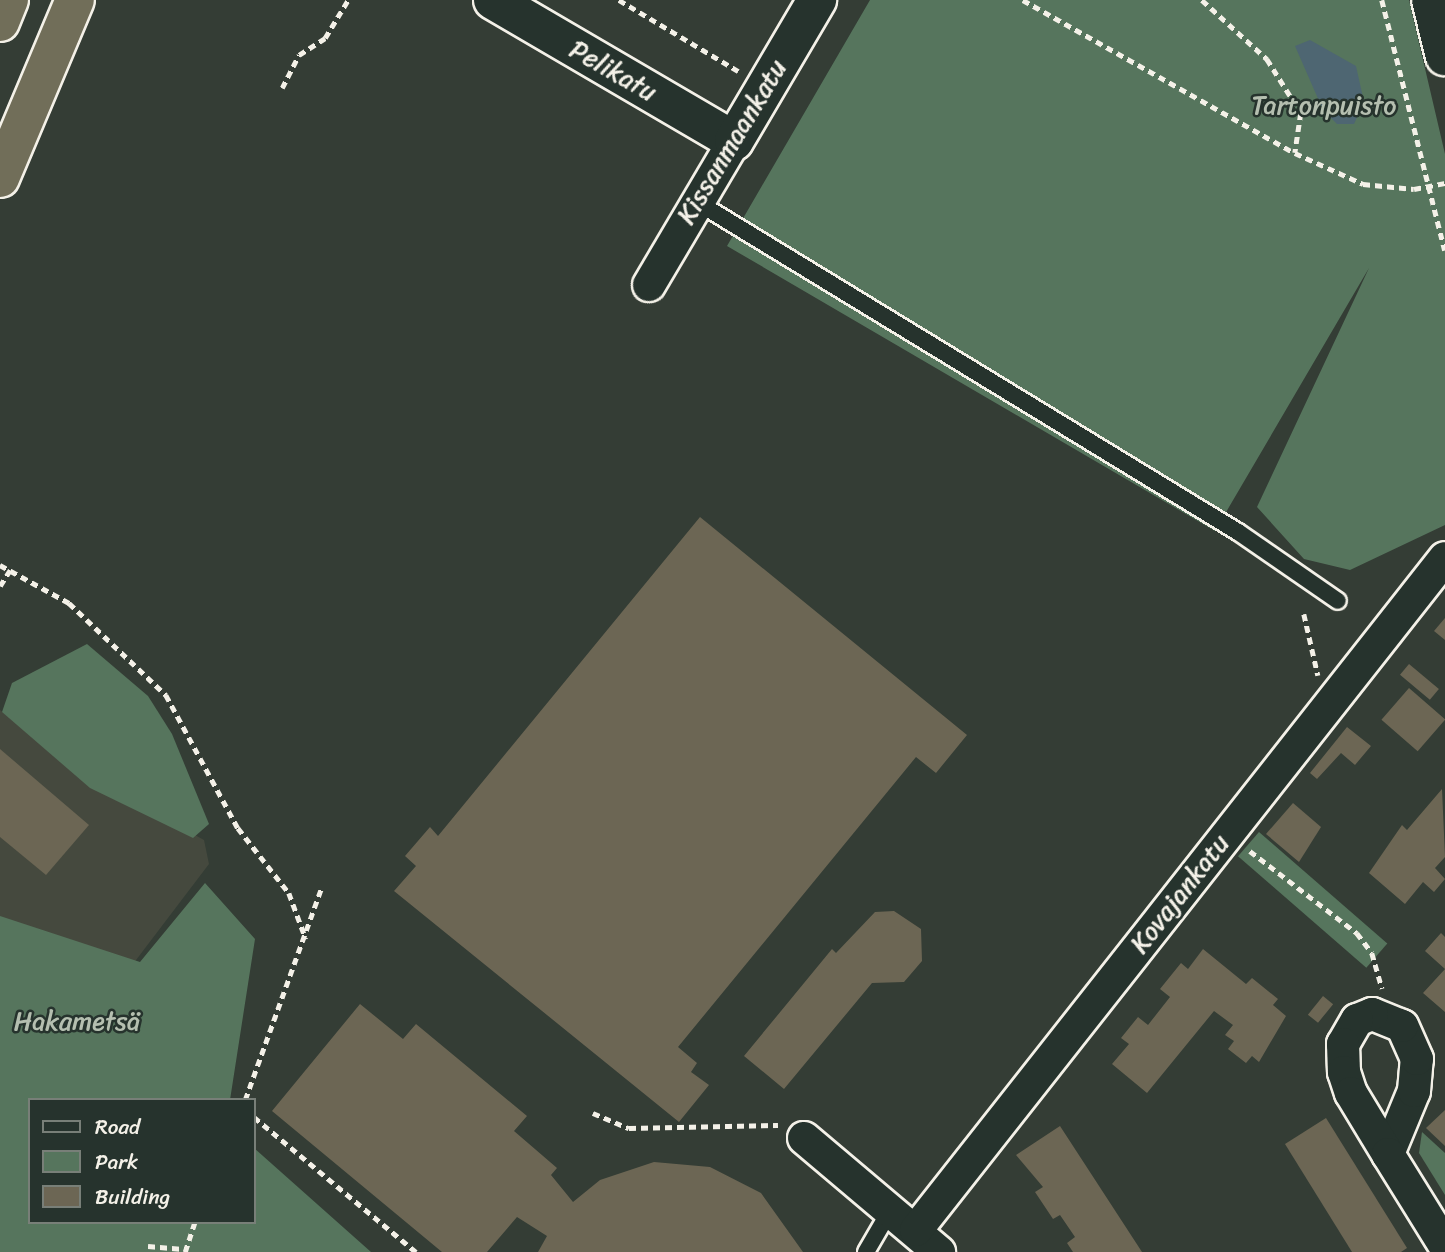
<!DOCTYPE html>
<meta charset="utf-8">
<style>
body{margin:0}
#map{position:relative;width:1445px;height:1252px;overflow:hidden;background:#343d35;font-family:Sriracha,sans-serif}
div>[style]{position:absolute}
.built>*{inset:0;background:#45493e}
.green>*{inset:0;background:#56755d;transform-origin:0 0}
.water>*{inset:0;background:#4e6672}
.building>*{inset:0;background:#6c6654;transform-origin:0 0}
.path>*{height:4.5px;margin-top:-2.25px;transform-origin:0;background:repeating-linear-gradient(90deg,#f4f1e8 0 7px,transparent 0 12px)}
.roads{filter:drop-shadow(2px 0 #f4f1e8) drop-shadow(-2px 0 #f4f1e8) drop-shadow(0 2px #f4f1e8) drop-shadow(0 -2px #f4f1e8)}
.lane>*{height:16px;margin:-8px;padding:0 8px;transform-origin:8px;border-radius:8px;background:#26332d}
.street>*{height:32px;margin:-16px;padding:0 16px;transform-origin:16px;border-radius:16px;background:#26332d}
.secondary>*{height:38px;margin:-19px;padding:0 19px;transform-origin:19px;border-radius:19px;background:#26332d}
.highway>*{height:38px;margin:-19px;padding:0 19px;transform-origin:19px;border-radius:19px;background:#716e59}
span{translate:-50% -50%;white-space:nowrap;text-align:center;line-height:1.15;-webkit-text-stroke:5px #26332d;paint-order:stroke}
.street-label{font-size:26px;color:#f4f1e8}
.park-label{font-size:26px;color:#b5bfb0}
.legend{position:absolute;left:28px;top:1098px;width:228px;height:126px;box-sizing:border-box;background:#26332d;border:2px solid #787f78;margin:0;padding:9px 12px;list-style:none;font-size:21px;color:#f4f1e8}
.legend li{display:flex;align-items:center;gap:14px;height:35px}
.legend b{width:35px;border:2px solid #787f78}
</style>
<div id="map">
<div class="built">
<div style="clip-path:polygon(0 710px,74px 768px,204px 840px,209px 864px,92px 1018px,0 940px)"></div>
</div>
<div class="green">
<div style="clip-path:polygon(870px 0,1409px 0,1445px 154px,1445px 525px,1350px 570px,1304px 559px,1257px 507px,1369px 268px,1215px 531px,727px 246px)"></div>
<div style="clip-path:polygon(87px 644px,148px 696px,172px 734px,209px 824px,193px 838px,90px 788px,2px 712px,12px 683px)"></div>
<div style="left:1259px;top:832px;width:170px;height:32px;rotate:41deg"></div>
<div style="clip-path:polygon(205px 883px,255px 939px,230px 1100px,30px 1100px,30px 1222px,254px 1222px,254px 1148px,371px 1252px,0 1252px,0 916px,140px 962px)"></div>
<div style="clip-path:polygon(1422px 1132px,1445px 1153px,1445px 1195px,1419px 1153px)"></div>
</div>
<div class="water">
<div style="clip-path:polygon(1310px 40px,1356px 66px,1364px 102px,1354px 124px,1337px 124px,1323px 110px,1295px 46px)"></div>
</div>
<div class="building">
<div style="clip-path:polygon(700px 517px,967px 735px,936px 773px,916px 757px,678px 1047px,697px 1063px,691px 1072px,709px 1085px,679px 1122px,394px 891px,416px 866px,405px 856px,430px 827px,438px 836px)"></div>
<div style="clip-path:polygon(1445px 618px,1445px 640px,1434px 631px)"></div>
<div style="left:1409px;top:664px;width:39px;height:14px;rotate:40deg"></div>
<div style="left:1409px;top:688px;width:48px;height:42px;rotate:41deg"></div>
<div style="clip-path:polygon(1347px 727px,1371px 746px,1355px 765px,1341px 753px,1317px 779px,1310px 773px)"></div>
<div style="clip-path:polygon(0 749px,89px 825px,46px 875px,0 837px)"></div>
<div style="clip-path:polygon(1442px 789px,1445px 857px,1435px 868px,1445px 879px,1434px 892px,1423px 882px,1405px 904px,1369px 873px,1402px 825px,1407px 830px)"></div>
<div style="clip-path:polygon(1293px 803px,1321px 827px,1299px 862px,1266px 834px)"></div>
<div style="clip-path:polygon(894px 911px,921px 929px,922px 961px,904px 982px,872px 983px,784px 1089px,744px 1056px,832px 949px,836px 953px,875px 912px)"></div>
<div style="clip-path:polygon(1441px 933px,1445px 937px,1445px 1012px,1423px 993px,1445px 969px,1425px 951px)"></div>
<div style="clip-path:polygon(1203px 949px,1246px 984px,1252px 978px,1278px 999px,1273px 1005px,1286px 1016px,1259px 1062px,1252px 1056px,1246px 1063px,1228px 1049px,1234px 1041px,1225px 1035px,1233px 1025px,1214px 1011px,1147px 1093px,1112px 1064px,1129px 1044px,1121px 1038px,1138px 1017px,1148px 1025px,1170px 997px,1160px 989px,1181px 963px,1188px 969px)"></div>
<div style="left:1323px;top:996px;width:13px;height:24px;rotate:39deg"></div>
<div style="clip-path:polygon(360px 1004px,403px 1039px,416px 1024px,527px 1116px,514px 1131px,557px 1168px,551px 1175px,573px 1202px,600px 1180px,654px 1162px,710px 1167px,761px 1193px,803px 1252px,538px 1252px,547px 1236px,517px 1217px,487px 1252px,442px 1252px,272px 1111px)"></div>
<div style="clip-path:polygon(1445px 1110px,1445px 1146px,1426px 1128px)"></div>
<div style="clip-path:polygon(1326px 1118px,1407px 1248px,1401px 1252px,1352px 1252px,1285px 1144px)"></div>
<div style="clip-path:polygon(1060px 1126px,1142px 1252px,1073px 1252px,1067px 1243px,1075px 1237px,1060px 1215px,1053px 1219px,1035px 1192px,1043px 1187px,1016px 1155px)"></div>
</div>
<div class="path">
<div style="left:619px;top:0;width:139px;rotate:30.8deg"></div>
<div style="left:1023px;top:0;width:312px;rotate:29.4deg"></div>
<div style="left:1295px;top:153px;width:75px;rotate:24.5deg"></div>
<div style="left:1363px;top:184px;width:51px;rotate:5.6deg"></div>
<div style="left:1414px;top:189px;width:32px;rotate:-11deg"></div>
<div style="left:1202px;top:0;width:88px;rotate:42.2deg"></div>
<div style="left:1267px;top:59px;width:64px;rotate:57.8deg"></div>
<div style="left:1301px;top:113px;width:40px;rotate:98.5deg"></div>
<div style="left:1382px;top:0;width:258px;rotate:75.9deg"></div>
<div style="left:282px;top:88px;width:37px;rotate:-63deg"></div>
<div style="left:299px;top:55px;width:31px;rotate:-33deg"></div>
<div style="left:325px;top:38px;width:44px;rotate:-58.8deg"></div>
<div style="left:0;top:565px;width:79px;rotate:28.8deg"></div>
<div style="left:69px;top:603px;width:134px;rotate:43.5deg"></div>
<div style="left:166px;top:695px;width:151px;rotate:61.6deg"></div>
<div style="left:238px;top:828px;width:83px;rotate:51.9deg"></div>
<div style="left:289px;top:893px;width:49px;rotate:69.7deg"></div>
<div style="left:0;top:586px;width:19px;rotate:-58deg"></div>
<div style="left:1304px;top:614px;width:63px;rotate:77.1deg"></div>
<div style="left:1250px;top:851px;width:135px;rotate:37.5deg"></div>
<div style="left:1357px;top:933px;width:25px;rotate:53deg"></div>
<div style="left:1372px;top:953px;width:37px;rotate:74deg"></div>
<div style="left:245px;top:1100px;width:227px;rotate:-70.2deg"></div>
<div style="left:593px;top:1113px;width:39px;rotate:23deg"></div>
<div style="left:629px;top:1128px;width:149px;rotate:-1.2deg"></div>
<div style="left:254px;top:1117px;width:211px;rotate:39.8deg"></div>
<div style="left:148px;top:1246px;width:38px;rotate:5deg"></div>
<div style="left:185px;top:1252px;width:32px;rotate:-72deg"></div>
</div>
<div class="roads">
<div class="lane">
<div style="left:697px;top:202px;width:634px;rotate:31.38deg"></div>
<div style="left:1238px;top:532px;width:121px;rotate:34.6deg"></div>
<div style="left:866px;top:1252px;width:50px;rotate:-59.8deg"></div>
</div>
<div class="street">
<div style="left:649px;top:285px;width:167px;rotate:-59.4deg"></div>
<div style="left:804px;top:1138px;width:177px;rotate:40.2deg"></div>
<div style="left:1388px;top:1154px;width:68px;rotate:-67.6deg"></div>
<div style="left:1414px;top:1091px;width:32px;rotate:-85deg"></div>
<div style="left:1417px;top:1059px;width:36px;rotate:-114deg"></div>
<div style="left:1402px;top:1026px;width:32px;rotate:-158deg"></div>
<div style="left:1372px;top:1014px;width:16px;rotate:158deg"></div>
<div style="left:1357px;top:1020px;width:28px;rotate:120deg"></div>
<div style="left:1343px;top:1044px;width:28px;rotate:88deg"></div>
<div style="left:1344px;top:1072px;width:22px;rotate:72deg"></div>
<div style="left:1351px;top:1093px;width:71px;rotate:58.8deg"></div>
<div style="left:1388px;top:1154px;width:108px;rotate:58.2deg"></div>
<div style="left:916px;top:1230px;width:855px;rotate:-51.79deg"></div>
</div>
<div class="secondary">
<div style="left:493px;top:0;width:279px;rotate:30.3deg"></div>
<div style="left:734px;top:141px;width:164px;rotate:-59.5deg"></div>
<div style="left:1431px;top:0;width:58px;rotate:76deg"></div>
</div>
<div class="highway">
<div style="left:0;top:22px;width:24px;rotate:-68deg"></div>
<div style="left:0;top:178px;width:193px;rotate:-67.2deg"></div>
</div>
</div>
<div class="street-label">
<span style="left:613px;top:71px;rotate:30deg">Pelikatu</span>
<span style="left:732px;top:142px;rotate:-59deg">Kissanmaankatu</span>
<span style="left:1180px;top:894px;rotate:-52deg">Kovajankatu</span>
</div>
<div class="park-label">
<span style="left:1324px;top:106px">Tartonpuisto</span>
<span style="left:77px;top:1022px">Hakametsä</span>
</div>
<ul class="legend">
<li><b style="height:9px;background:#26332d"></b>Road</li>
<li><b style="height:19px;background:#56755d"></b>Park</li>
<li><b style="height:19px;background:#6c6654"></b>Building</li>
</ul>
</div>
